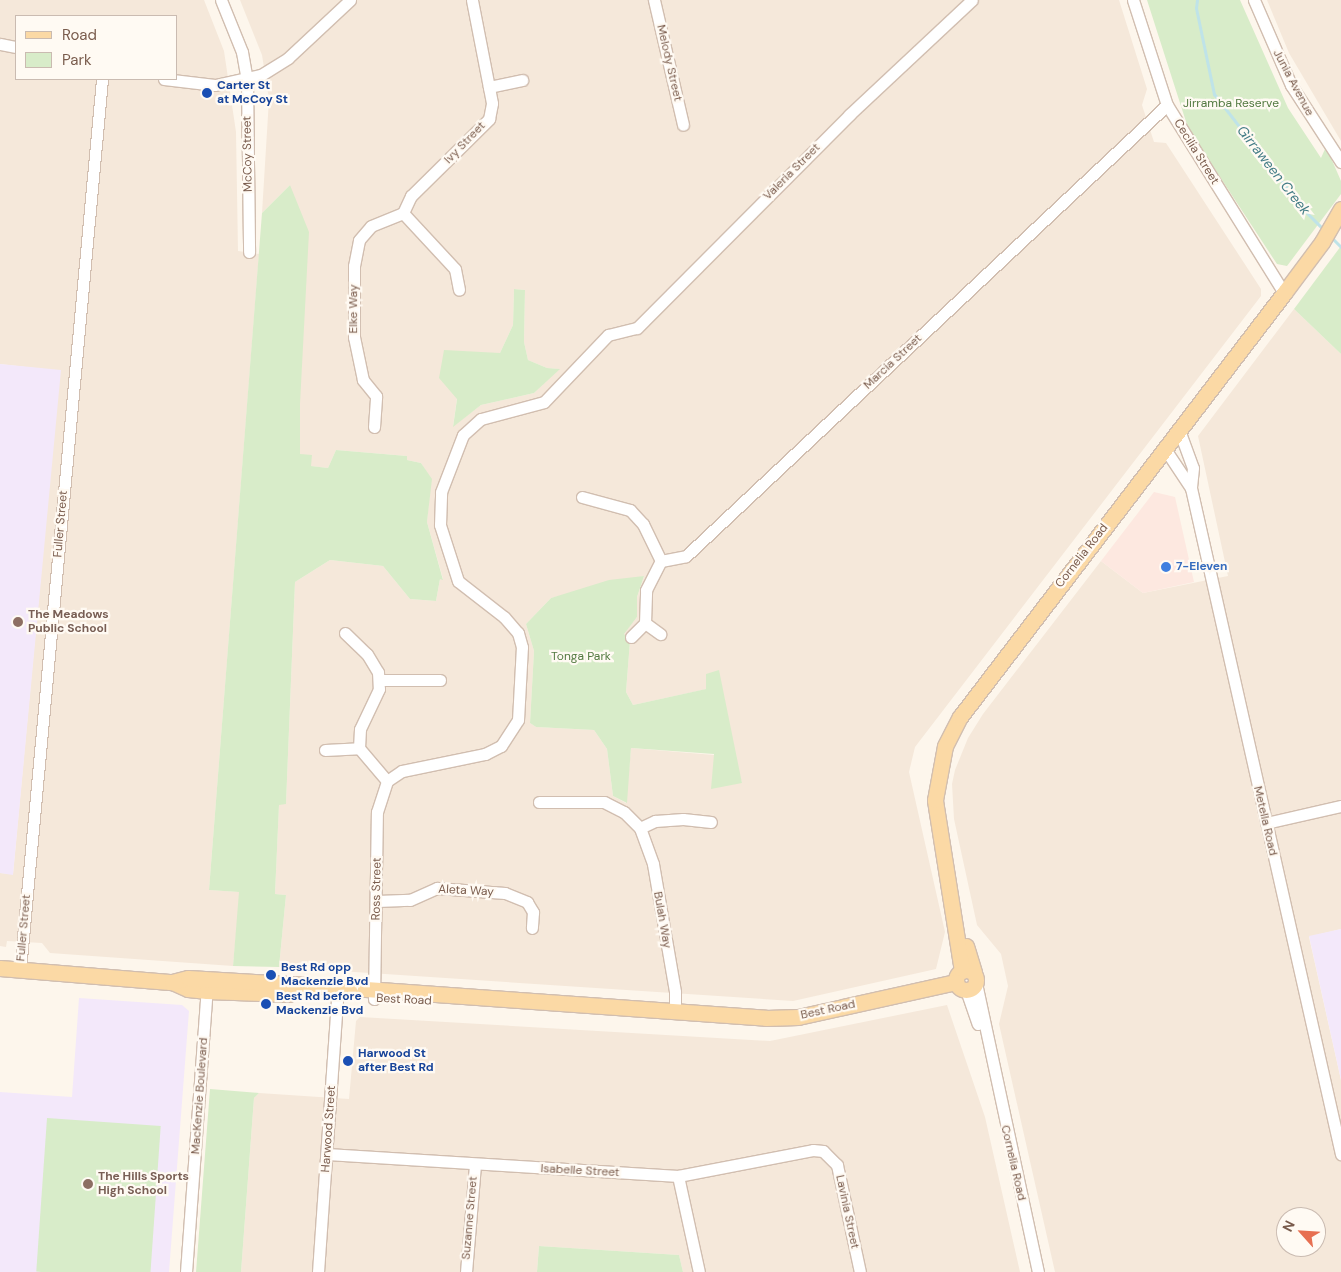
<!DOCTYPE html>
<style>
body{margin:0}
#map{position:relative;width:1341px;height:1272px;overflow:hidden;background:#fdf6ec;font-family:"DM Sans",sans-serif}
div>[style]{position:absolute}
.residential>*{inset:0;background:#f5e8da}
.commercial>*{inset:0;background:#fde8e0}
.education>*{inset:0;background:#f3e8fa}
.green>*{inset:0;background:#d8ecc9;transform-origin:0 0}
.stream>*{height:3px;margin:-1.5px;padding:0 1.5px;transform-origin:1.5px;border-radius:1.5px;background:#bfe3e8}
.roads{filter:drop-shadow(1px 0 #d1beb0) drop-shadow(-1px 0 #d1beb0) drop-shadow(0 1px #d1beb0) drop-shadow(0 -1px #d1beb0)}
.minor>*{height:11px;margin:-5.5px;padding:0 5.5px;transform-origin:5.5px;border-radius:5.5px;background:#fff}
.major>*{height:15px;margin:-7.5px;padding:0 7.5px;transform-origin:7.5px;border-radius:7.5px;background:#fbd9a5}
.major>.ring{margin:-7.5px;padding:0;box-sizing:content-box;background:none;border:15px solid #fbd9a5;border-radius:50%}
.dots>*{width:14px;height:14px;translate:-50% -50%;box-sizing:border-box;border:2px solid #fffaf3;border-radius:50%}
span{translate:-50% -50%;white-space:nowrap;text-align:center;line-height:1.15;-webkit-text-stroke:4.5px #fffaf3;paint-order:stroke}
.street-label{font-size:12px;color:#7a5c4d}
.transit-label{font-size:12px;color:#164399;font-weight:700}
.left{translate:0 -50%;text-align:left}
.park-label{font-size:12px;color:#537a41}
.shop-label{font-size:12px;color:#366cbe;font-weight:700}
.education-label{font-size:12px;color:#785e54;font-weight:700}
.water-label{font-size:14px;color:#437c86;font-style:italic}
.legend{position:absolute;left:15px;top:15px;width:162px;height:65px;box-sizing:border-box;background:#fffaf3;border:1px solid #cabbb1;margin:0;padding:6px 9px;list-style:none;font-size:15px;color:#7a5c4d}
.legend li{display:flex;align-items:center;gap:10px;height:25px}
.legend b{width:25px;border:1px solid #cabbb1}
.north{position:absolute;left:1276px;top:1207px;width:50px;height:50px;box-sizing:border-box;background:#fffaf3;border:1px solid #cabbb1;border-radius:50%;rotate:296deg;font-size:14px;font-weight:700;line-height:20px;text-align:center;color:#7a5c4d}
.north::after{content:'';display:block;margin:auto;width:18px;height:22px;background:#e76f51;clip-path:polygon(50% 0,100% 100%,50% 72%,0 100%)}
</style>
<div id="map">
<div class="residential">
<div style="clip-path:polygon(evenodd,0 0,204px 0,224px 51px,236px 132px,238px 251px,259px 254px,209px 890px,240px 892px,233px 966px,50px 953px,42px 943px,7px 941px,6px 947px,0 946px,0 873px,13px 874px,60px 371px,0 364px,0 0,16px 16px,176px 16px,176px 79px,16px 79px,16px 16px)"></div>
<div style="clip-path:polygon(evenodd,240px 0,1119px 0,1147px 89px,1142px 105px,1154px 142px,1166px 143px,1261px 289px,1261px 296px,915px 747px,909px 772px,945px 932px,936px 969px,793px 1001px,279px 967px,286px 895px,275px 894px,279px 804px,286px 804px,295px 582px,330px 560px,383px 566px,410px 599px,436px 601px,440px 579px,443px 579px,427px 522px,431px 479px,421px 463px,407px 460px,407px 456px,336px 450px,328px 468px,310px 466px,300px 454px,290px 185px,262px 213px,269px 99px,262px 55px,240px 0,514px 289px,525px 290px,524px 342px,528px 360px,547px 368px,559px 369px,534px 393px,481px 405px,453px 426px,457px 398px,500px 353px,513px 325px,514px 289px,240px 0,644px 576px,637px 597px,637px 617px,623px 634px,630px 641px,626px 692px,633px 705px,707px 689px,707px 674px,742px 783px,714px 755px,631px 748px,626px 803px,613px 796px,607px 749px,594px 730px,536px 727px,530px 723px,534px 651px,526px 624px,551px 598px,644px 576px)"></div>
<div style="clip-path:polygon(1267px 0,1341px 0,1341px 141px,1289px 53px)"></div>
<div style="clip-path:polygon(evenodd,1294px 309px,1341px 354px,1341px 929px,1309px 937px,1341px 1080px,1341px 1272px,1055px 1272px,999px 1024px,1008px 986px,1001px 954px,977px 925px,954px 819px,952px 784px,955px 770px,968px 738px,983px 714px,1101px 561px,1143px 593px,1228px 576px,1198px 436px,1294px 309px,1286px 1217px,1316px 1217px,1316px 1247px,1286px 1247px,1286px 1217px)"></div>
<div style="clip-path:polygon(947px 1005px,985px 1117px,1020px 1272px,683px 1272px,679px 1255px,539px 1246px,537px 1272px,241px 1272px,254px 1098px,259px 1093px,349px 1099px,356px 1021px,360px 1017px,770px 1041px)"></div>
</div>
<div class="commercial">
<div style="clip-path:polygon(1154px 492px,1175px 497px,1194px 582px,1143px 593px,1101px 561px)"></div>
</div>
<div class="education">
<div style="clip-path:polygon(0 364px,61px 370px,13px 875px,0 873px)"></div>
<div style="clip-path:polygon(1341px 929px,1341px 1080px,1309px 936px)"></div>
<div style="clip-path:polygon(79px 998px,182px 1005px,189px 1011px,169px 1272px,0 1272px,0 1092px,72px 1097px)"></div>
</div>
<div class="green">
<div style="clip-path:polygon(1147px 0,1240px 0,1288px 108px,1321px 158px,1325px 149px,1331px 158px,1341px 181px,1341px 194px,1287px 266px,1277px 264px,1271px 255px,1188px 128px)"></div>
<div style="clip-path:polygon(290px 185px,309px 232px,300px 404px,300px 454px,312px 455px,311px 466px,328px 468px,336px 450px,407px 456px,407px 460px,421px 463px,432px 479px,427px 522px,443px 580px,440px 579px,436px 601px,410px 599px,383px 566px,330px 560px,295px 582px,286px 804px,279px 805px,275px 894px,286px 895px,279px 967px,233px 966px,239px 892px,209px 890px,262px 213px)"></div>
<div style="clip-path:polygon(1341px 246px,1341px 354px,1294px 309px)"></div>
<div style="clip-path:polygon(514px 289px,525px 290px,524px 342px,528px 360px,547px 368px,560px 369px,534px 393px,481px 405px,453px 427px,457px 399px,439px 378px,444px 350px,500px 353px,513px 325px)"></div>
<div style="clip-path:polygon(644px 576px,637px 597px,637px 617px,624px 634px,630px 641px,626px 692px,633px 705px,706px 689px,706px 674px,719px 670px,742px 783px,711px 789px,714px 754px,631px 748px,627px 803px,613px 796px,607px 749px,594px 730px,536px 727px,530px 723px,534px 651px,526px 624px,551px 598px,609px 580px)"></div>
<div style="clip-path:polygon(210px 1089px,259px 1093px,254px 1098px,241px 1272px,196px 1272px)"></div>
<div style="left:47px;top:1118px;width:114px;height:154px;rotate:4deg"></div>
<div style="clip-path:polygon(539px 1246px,679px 1255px,683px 1272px,537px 1272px)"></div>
</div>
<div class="stream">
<div style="left:1197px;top:0;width:8px;rotate:97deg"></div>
<div style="left:1196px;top:8px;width:88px;rotate:78.2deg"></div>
<div style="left:1214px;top:94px;width:147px;rotate:52.2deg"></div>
<div style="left:1304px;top:210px;width:27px;rotate:45deg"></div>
<div style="left:1331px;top:237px;width:14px;rotate:45deg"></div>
</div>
<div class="roads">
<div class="minor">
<div style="left:221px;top:0;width:56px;rotate:68deg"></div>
<div style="left:242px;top:52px;width:28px;rotate:80deg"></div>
<div style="left:247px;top:80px;width:172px;rotate:89.3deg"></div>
<div style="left:654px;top:0;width:128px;rotate:76.9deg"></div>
<div style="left:1133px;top:0;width:110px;rotate:72.1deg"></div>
<div style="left:1167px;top:105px;width:221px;rotate:58.1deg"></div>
<div style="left:1254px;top:0;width:93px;rotate:66.5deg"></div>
<div style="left:1291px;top:85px;width:92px;rotate:57deg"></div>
<div style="left:0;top:44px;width:16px;rotate:11deg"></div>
<div style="left:164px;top:79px;width:51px;rotate:6.7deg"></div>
<div style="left:215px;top:85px;width:47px;rotate:-12.3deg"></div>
<div style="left:261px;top:75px;width:32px;rotate:-32deg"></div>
<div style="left:288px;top:58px;width:85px;rotate:-43.1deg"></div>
<div style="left:489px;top:87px;width:34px;rotate:-12deg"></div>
<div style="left:403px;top:213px;width:19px;rotate:-65deg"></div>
<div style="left:411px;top:196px;width:110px;rotate:-44.6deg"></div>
<div style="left:489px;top:119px;width:16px;rotate:-79deg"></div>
<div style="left:492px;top:103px;width:105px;rotate:-101deg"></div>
<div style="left:403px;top:213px;width:76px;rotate:47.1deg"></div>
<div style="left:455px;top:269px;width:21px;rotate:79deg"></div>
<div style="left:374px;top:427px;width:31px;rotate:-86deg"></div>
<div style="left:376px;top:396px;width:21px;rotate:-129deg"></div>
<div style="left:363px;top:380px;width:44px;rotate:-101.8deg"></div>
<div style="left:354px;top:337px;width:71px;rotate:-90deg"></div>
<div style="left:354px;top:266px;width:26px;rotate:-79deg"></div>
<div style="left:359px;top:240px;width:18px;rotate:-49deg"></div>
<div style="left:371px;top:226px;width:35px;rotate:-22deg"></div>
<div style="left:1179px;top:430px;width:40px;rotate:69.8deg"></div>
<div style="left:1193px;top:468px;width:20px;rotate:96deg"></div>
<div style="left:1165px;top:449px;width:47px;rotate:56.3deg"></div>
<div style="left:1191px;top:488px;width:683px;rotate:77.31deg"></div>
<div style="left:582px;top:497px;width:50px;rotate:15.2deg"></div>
<div style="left:630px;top:510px;width:19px;rotate:47deg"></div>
<div style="left:643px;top:524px;width:41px;rotate:64.1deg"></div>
<div style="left:645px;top:623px;width:19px;rotate:36deg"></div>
<div style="left:345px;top:633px;width:30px;rotate:44deg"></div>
<div style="left:367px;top:654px;width:21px;rotate:59deg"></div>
<div style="left:378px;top:672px;width:17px;rotate:87deg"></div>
<div style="left:379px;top:689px;width:44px;rotate:115.4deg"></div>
<div style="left:360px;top:729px;width:19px;rotate:93deg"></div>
<div style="left:359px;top:748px;width:43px;rotate:49.7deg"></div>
<div style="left:631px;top:637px;width:20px;rotate:-45deg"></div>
<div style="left:645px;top:623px;width:33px;rotate:-88deg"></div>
<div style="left:646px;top:590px;width:33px;rotate:-63deg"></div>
<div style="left:661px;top:561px;width:25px;rotate:-11deg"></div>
<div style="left:686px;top:556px;width:659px;rotate:-43.16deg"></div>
<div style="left:379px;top:680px;width:61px"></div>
<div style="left:325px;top:750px;width:34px;rotate:-3deg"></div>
<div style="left:387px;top:781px;width:18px;rotate:-34deg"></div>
<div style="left:402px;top:771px;width:85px;rotate:-11.6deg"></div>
<div style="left:485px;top:754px;width:18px;rotate:-27deg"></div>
<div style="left:501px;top:746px;width:31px;rotate:-57deg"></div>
<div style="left:518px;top:720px;width:73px;rotate:-86.9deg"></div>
<div style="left:522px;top:647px;width:15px;rotate:-106deg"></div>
<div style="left:518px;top:633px;width:21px;rotate:-131deg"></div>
<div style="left:504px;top:617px;width:58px;rotate:-142deg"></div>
<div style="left:458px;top:581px;width:59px;rotate:-107.8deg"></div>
<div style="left:440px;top:525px;width:33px;rotate:-88deg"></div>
<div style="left:441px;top:492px;width:61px;rotate:-68.9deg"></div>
<div style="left:463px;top:435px;width:24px;rotate:-42deg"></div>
<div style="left:481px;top:419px;width:65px;rotate:-15.1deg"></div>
<div style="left:544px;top:402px;width:93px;rotate:-46.3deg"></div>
<div style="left:608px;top:335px;width:30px;rotate:-14deg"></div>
<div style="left:637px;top:328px;width:301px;rotate:-45.1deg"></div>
<div style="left:849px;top:115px;width:168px;rotate:-43.1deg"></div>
<div style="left:539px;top:802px;width:65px"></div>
<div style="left:604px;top:802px;width:22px;rotate:27deg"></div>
<div style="left:624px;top:812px;width:23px;rotate:45deg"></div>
<div style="left:640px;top:828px;width:38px;rotate:70deg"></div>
<div style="left:653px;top:864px;width:130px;rotate:80.2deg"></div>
<div style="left:675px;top:992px;width:21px;rotate:90deg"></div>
<div style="left:1266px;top:823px;width:77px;rotate:-12.8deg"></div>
<div style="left:640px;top:828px;width:17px;rotate:-25deg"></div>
<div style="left:655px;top:821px;width:28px;rotate:-4deg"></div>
<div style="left:683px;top:819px;width:28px;rotate:6deg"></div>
<div style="left:377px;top:901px;width:33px;rotate:-2deg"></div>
<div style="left:410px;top:900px;width:30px;rotate:-24deg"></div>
<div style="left:437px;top:888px;width:68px;rotate:4.2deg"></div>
<div style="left:505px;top:893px;width:24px;rotate:22deg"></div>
<div style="left:527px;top:902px;width:12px;rotate:59deg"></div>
<div style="left:533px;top:912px;width:16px;rotate:94deg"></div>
<div style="left:20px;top:970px;width:895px;rotate:-84.74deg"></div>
<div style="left:976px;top:983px;width:296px;rotate:77.9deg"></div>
<div style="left:966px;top:990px;width:36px;rotate:71deg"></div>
<div style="left:374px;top:999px;width:187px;rotate:-89.1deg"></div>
<div style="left:377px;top:812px;width:33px;rotate:-72deg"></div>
<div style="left:327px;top:1154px;width:352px;rotate:3.6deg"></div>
<div style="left:678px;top:1176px;width:137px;rotate:-10.9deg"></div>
<div style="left:813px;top:1150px;width:10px;rotate:6deg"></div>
<div style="left:823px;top:1151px;width:20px;rotate:45deg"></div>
<div style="left:837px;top:1165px;width:109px;rotate:77.9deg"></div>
<div style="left:678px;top:1176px;width:98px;rotate:77.7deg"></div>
<div style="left:186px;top:1272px;width:289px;rotate:-85.8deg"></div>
<div style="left:318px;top:1272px;width:286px;rotate:-86deg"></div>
<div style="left:466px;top:1272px;width:108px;rotate:-85.2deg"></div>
</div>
<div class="major">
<div style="left:966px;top:946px;width:28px;rotate:73deg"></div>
<div style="left:0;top:968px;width:173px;rotate:4.7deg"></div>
<div style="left:172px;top:982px;width:17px;rotate:24deg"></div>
<div style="left:188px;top:989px;width:19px;rotate:6deg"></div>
<div style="left:207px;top:991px;width:82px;rotate:2.1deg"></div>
<div class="ring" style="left:956px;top:970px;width:5px;height:5px"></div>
<div style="left:962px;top:971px;width:173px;rotate:-99deg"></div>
<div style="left:935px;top:800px;width:55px;rotate:-79.5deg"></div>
<div style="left:945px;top:746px;width:33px;rotate:-63deg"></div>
<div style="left:960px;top:717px;width:534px;rotate:-52.61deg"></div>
<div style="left:1284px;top:293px;width:64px;rotate:-53.3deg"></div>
<div style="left:1322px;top:242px;width:38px;rotate:-60deg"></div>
<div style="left:172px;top:982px;width:16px;rotate:-14deg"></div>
<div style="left:188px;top:978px;width:150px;rotate:3.4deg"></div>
<div style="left:338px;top:987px;width:429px;rotate:4.1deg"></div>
<div style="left:766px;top:1018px;width:32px;rotate:-2deg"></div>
<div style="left:798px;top:1017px;width:162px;rotate:-12.5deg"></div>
</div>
</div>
<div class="dots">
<div style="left:207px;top:93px;background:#1a4fb4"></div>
<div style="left:1166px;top:567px;background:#3f7fe0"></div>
<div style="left:18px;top:622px;background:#8d6e63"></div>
<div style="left:271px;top:975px;background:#1a4fb4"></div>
<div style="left:266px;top:1004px;background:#1a4fb4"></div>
<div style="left:348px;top:1061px;background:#1a4fb4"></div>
<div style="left:88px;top:1184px;background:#8d6e63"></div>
</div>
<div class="street-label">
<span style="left:669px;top:63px;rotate:77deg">Melody Street</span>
<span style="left:1293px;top:83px;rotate:62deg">Junia Avenue</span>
<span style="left:465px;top:143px;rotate:-46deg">Ivy Street</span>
<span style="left:1196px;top:152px;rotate:58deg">Cecilia Street</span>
<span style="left:248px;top:154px;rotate:-91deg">McCoy Street</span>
<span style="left:792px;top:172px;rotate:-45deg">Valeria Street</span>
<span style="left:354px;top:309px;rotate:-90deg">Elke Way</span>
<span style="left:893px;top:362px;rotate:-43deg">Marcia Street</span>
<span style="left:61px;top:524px;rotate:-85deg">Fuller Street</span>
<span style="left:1082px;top:556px;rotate:-52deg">Cornelia Road</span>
<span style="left:1265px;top:821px;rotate:77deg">Metella Road</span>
<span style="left:377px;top:889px;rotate:-89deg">Ross Street</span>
<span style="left:466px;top:891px;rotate:3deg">Aleta Way</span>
<span style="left:662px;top:920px;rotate:80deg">Bulah Way</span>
<span style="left:24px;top:928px;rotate:-85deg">Fuller Street</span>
<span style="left:404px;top:1000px;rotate:3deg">Best Road</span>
<span style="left:828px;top:1010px;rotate:-12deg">Best Road</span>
<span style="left:200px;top:1096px;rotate:-86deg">MacKenzie Boulevard</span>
<span style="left:329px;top:1129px;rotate:-86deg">Harwood Street</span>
<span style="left:1013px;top:1163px;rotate:77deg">Cornelia Road</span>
<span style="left:580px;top:1171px;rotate:3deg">Isabelle Street</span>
<span style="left:847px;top:1212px;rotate:78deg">Lavinia Street</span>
<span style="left:470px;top:1218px;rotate:-85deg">Suzanne Street</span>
</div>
<div class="transit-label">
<span class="left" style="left:217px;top:93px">Carter St<br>at McCoy St</span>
<span class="left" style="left:281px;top:975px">Best Rd opp<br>Mackenzie Bvd</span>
<span class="left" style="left:276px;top:1004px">Best Rd before<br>Mackenzie Bvd</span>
<span class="left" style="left:358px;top:1061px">Harwood St<br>after Best Rd</span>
</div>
<div class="park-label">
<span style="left:1231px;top:104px">Jirramba Reserve</span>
<span style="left:581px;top:657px">Tonga Park</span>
</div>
<div class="shop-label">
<span class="left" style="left:1176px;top:567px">7-Eleven</span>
</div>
<div class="education-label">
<span class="left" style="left:28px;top:622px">The Meadows<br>Public School</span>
<span class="left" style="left:98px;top:1184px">The Hills Sports<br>High School</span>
</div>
<div class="water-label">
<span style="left:1274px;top:170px;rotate:52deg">Girraween Creek</span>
</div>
<ul class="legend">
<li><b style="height:6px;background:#fbd9a5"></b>Road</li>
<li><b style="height:14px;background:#d8ecc9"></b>Park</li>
</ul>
<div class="north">N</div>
</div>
